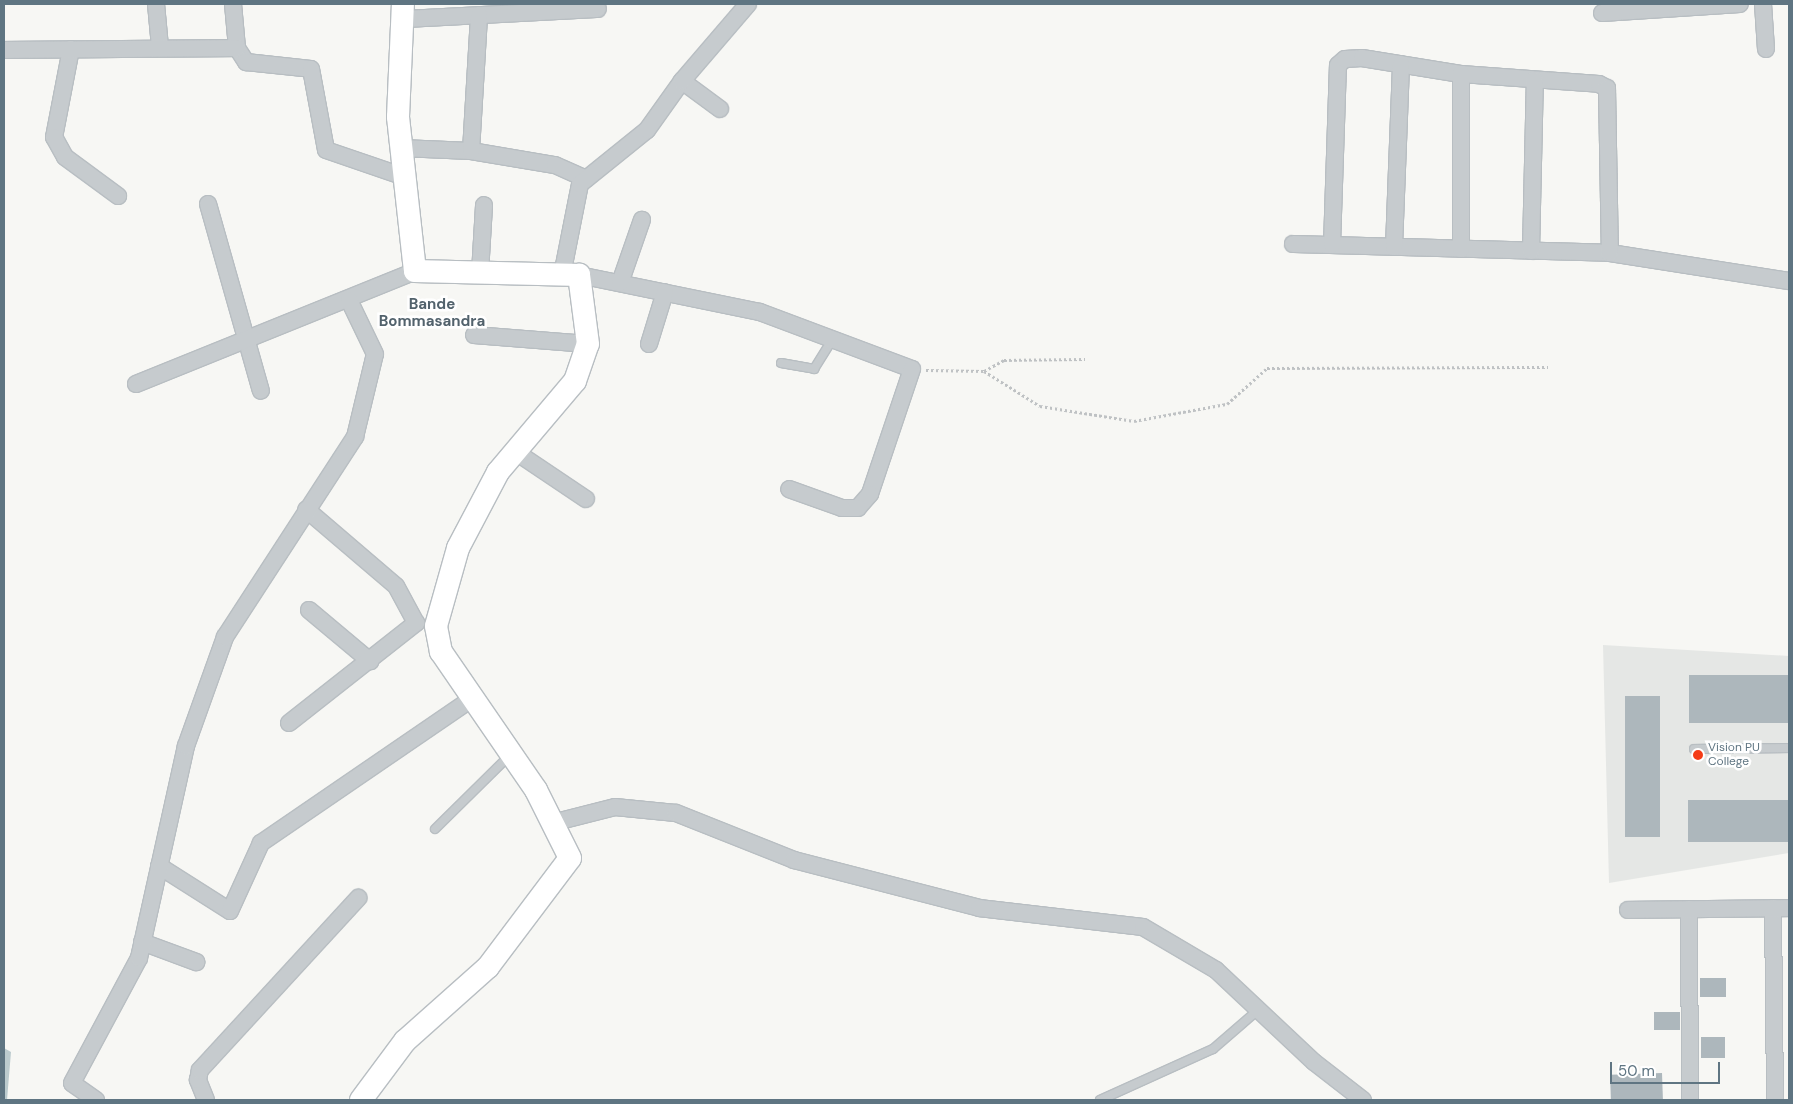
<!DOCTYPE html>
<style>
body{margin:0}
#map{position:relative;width:1793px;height:1104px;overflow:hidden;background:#f7f7f4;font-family:"DM Sans",sans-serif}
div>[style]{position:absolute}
.built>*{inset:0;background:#e5e7e5}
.water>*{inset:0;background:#bccbce}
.building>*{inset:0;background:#adb7bc;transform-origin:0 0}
.path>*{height:2.5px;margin-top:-1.25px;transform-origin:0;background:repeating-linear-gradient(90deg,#bfc2c4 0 2.5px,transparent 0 5px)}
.roads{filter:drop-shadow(1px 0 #b8bec2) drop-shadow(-1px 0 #b8bec2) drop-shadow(0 1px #b8bec2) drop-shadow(0 -1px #b8bec2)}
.lane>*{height:8px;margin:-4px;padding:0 4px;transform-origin:4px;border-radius:4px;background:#c6cbce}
.street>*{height:16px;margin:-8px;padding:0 8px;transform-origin:8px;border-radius:8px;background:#c6cbce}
.secondary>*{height:22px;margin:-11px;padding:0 11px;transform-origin:11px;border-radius:11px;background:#fff}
.dots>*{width:14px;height:14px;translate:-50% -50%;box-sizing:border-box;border:2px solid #fff;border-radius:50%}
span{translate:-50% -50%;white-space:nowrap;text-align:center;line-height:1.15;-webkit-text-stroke:5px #fff;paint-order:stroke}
.poi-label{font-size:12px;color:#5f7582}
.left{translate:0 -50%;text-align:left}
.quarter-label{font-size:15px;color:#52626c;font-weight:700}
.frame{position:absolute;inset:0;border:5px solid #5f7582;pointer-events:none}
.scale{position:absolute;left:1610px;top:1062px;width:110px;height:22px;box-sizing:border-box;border:2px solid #5f7582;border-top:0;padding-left:6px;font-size:15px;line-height:18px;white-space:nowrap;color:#5f7582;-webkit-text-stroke:4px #fff;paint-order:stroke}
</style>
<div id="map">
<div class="built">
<div style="clip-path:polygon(1603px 645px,1789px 656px,1789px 853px,1609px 883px)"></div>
</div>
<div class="water">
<div style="clip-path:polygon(4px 1048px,11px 1052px,7px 1100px,4px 1100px)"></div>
</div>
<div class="building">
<div style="left:1789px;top:675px;width:48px;height:100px;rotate:90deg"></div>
<div style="left:1660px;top:696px;width:141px;height:35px;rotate:90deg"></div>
<div style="left:1789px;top:800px;width:42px;height:101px;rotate:90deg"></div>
<div style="left:1726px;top:978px;width:19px;height:26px;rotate:90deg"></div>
<div style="left:1680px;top:1012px;width:18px;height:26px;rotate:90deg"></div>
<div style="left:1701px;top:1037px;width:24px;height:21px"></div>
<div style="left:1662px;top:1073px;width:27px;height:52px;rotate:88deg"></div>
</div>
<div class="path">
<div style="left:926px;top:370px;width:58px;rotate:1deg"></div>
<div style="left:984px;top:371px;width:66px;rotate:32deg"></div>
<div style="left:1040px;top:406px;width:95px;rotate:9.1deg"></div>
<div style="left:1134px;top:421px;width:95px;rotate:-10.4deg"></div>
<div style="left:1227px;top:404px;width:54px;rotate:-42deg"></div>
<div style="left:1267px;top:368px;width:281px;rotate:-0.2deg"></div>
<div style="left:984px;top:371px;width:23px;rotate:-29deg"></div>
<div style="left:1004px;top:360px;width:81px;rotate:-0.7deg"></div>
</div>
<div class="roads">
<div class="lane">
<div style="left:781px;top:363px;width:34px;rotate:10deg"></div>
<div style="left:814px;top:369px;width:36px;rotate:-58deg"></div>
<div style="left:1694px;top:749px;width:95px;rotate:-0.6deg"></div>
<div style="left:435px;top:829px;width:105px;rotate:-44.6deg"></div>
<div style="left:1100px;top:1100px;width:124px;rotate:-24.3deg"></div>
<div style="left:1213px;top:1049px;width:60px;rotate:-40.9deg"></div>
</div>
<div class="street">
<div style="left:156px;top:4px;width:43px;rotate:84.7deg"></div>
<div style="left:233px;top:4px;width:44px;rotate:84.8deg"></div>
<div style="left:237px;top:48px;width:17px;rotate:57deg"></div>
<div style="left:246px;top:62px;width:65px;rotate:6.1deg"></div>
<div style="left:311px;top:69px;width:82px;rotate:79.5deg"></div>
<div style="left:326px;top:150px;width:83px;rotate:18.9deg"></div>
<div style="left:1763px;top:4px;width:45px;rotate:86.2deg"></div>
<div style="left:1602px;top:13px;width:138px;rotate:-3.7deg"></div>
<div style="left:404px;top:19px;width:194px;rotate:-3deg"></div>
<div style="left:71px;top:49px;width:90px;rotate:100.9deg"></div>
<div style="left:54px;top:137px;width:23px;rotate:61deg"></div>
<div style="left:65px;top:157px;width:66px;rotate:36.3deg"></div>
<div style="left:4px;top:50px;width:233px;rotate:-0.5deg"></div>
<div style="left:682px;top:81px;width:47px;rotate:36.4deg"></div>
<div style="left:401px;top:148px;width:70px;rotate:2.5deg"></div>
<div style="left:471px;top:151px;width:85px;rotate:9.5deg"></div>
<div style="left:555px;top:165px;width:34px;rotate:24deg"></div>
<div style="left:471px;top:151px;width:136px;rotate:-86.6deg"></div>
<div style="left:208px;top:204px;width:194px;rotate:74.2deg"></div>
<div style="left:1293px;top:244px;width:317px;rotate:1.6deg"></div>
<div style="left:1610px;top:253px;width:181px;rotate:8.9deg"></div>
<div style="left:1332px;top:245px;width:180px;rotate:-88.1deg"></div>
<div style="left:1338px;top:65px;width:9px;rotate:-41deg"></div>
<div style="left:1345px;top:59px;width:17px;rotate:-3deg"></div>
<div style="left:1362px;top:58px;width:100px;rotate:9.2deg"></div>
<div style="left:1461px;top:74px;width:138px;rotate:4.1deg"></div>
<div style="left:1599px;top:84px;width:9px;rotate:27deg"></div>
<div style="left:1607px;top:88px;width:165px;rotate:89deg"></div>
<div style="left:1394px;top:247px;width:183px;rotate:-87.8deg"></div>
<div style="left:1461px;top:249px;width:175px;rotate:-90deg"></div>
<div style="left:1531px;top:251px;width:171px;rotate:-88.7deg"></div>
<div style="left:480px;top:273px;width:68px;rotate:-86.6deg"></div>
<div style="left:562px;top:275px;width:93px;rotate:-78.8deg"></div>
<div style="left:580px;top:184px;width:86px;rotate:-38.9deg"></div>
<div style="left:647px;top:130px;width:60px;rotate:-54.5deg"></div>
<div style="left:682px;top:81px;width:101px;rotate:-49.4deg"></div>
<div style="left:579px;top:275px;width:185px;rotate:11.6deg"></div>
<div style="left:760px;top:312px;width:162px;rotate:20.6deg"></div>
<div style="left:912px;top:369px;width:132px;rotate:108.6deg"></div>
<div style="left:870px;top:494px;width:18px;rotate:131deg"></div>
<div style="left:858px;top:508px;width:16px;rotate:180deg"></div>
<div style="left:842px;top:508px;width:56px;rotate:-160.3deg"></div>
<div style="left:620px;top:283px;width:67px;rotate:-70.8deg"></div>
<div style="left:474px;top:335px;width:114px;rotate:4.5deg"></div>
<div style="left:649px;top:344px;width:54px;rotate:-72.9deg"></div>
<div style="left:136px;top:384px;width:301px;rotate:-22deg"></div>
<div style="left:516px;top:452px;width:84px;rotate:33.9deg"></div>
<div style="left:309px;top:610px;width:80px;rotate:39.9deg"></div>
<div style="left:289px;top:723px;width:162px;rotate:-38.2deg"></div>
<div style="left:416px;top:623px;width:42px;rotate:-118.4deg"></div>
<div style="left:396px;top:586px;width:118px;rotate:-139.5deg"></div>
<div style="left:552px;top:823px;width:65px;rotate:-14.3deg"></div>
<div style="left:615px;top:807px;width:61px;rotate:5.6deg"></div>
<div style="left:676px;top:813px;width:127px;rotate:21.7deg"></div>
<div style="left:794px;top:860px;width:191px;rotate:14.5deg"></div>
<div style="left:979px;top:908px;width:165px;rotate:6.6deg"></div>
<div style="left:1143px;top:927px;width:85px;rotate:30.5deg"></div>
<div style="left:1216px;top:970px;width:134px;rotate:43.2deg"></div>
<div style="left:1314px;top:1062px;width:62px;rotate:37.8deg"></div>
<div style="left:159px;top:866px;width:84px;rotate:32.4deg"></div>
<div style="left:230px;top:911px;width:75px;rotate:-65.5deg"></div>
<div style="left:261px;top:843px;width:257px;rotate:-34.4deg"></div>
<div style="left:1773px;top:908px;width:192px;rotate:89.4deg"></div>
<div style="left:1689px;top:909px;width:191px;rotate:89.7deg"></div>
<div style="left:1628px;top:910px;width:161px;rotate:-0.7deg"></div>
<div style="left:142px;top:942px;width:58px;rotate:20.3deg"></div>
<div style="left:96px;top:1100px;width:29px;rotate:-145deg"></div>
<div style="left:72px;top:1083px;width:142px;rotate:-61.8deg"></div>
<div style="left:139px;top:958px;width:217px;rotate:-77.5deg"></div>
<div style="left:186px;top:746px;width:116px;rotate:-70.3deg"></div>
<div style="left:225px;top:637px;width:239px;rotate:-57deg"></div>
<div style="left:355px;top:437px;width:85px;rotate:-76.5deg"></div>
<div style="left:375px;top:354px;width:60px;rotate:-115.7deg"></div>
<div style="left:206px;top:1100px;width:22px;rotate:-112deg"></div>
<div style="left:198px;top:1080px;width:10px;rotate:-79deg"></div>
<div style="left:200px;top:1070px;width:234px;rotate:-47.4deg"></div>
</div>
<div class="secondary">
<div style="left:361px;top:1100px;width:74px;rotate:-53.3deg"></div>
<div style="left:405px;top:1041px;width:111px;rotate:-41.7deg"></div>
<div style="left:488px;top:967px;width:136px;rotate:-53deg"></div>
<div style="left:570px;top:858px;width:76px;rotate:-116.6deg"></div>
<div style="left:536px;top:790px;width:168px;rotate:-124.5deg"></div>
<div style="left:441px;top:652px;width:26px;rotate:-101deg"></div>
<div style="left:436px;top:626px;width:81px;rotate:-74.2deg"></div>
<div style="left:458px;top:548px;width:86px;rotate:-62.2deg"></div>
<div style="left:498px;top:472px;width:119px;rotate:-49.8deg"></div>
<div style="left:575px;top:381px;width:39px;rotate:-71deg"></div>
<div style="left:588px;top:344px;width:70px;rotate:-97.4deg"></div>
<div style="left:579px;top:275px;width:164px;rotate:-178.6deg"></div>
<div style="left:415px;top:271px;width:155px;rotate:-96.3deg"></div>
<div style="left:398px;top:117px;width:113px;rotate:-87.5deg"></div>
</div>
</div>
<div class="dots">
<div style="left:1698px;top:755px;background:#f43c17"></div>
</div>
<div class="poi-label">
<span class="left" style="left:1708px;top:755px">Vision PU<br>College</span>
</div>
<div class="quarter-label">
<span style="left:432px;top:313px">Bande<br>Bommasandra</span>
</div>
<div class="frame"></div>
<div class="scale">50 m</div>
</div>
